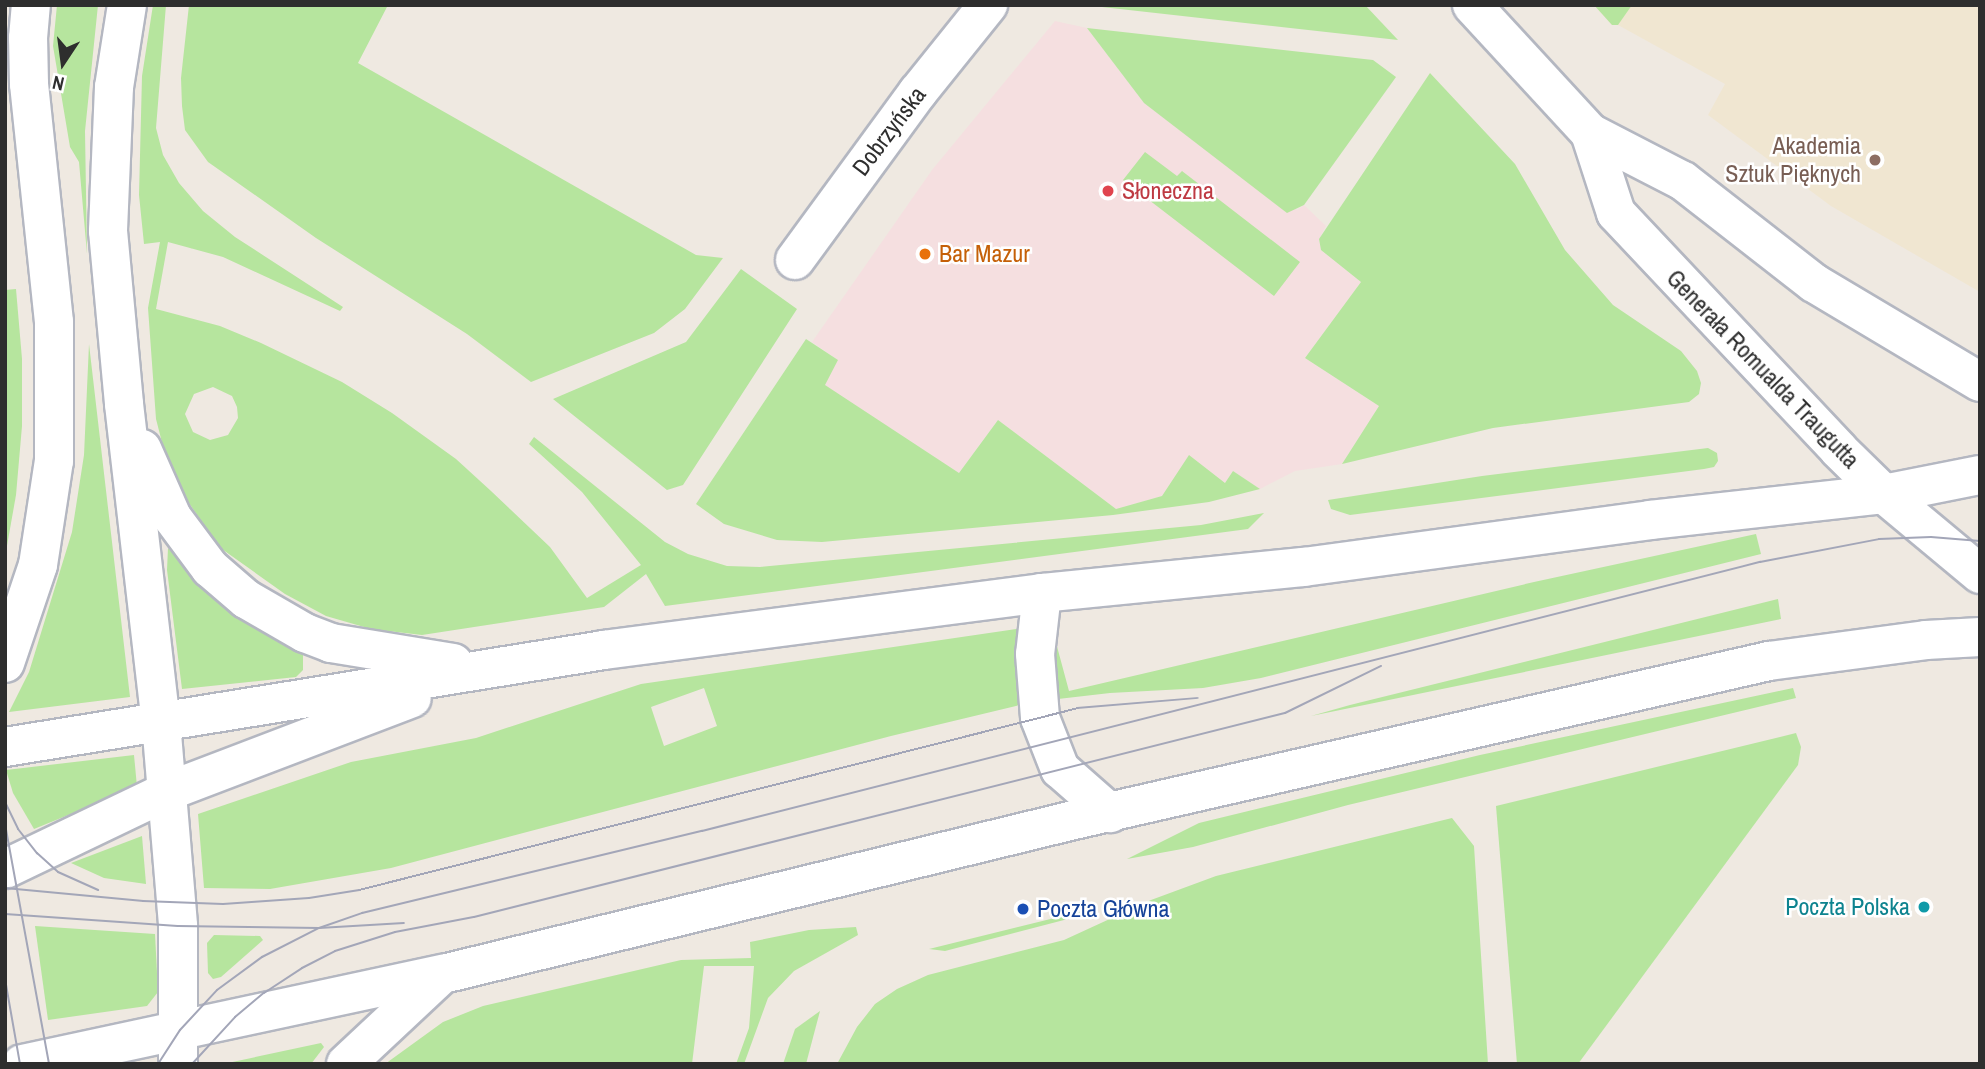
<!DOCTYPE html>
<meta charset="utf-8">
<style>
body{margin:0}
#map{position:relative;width:1985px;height:1069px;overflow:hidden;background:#efe9e1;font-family:"Archivo Narrow",sans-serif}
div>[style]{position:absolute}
.education>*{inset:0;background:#f0e6d1}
.medical>*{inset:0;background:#f5dfe0}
.green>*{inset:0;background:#b6e59e}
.roads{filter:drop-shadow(2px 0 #b4b7c1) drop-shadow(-2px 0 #b4b7c1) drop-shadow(0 2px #b4b7c1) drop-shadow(0 -2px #b4b7c1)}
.minor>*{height:38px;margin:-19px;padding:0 19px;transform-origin:19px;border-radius:19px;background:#fff}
.secondary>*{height:38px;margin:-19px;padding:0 19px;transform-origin:19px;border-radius:19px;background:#fff}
.tram>*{height:2px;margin:-1px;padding:0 1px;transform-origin:1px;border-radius:1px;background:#a3a6b8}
.dots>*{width:19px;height:19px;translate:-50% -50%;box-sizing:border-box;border:4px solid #fff;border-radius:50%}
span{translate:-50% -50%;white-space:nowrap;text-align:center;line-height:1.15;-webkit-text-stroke:5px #fff;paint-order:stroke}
.street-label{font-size:24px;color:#2e2e2e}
.education-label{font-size:24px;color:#785e54}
.right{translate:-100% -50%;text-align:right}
.health-label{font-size:24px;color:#be3a42}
.left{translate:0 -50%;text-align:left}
.food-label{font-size:24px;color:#c56008}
.culture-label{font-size:24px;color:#0d838f}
.transit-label{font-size:24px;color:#164399}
.frame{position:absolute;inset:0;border:7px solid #2e2e2e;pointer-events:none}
.north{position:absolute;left:28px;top:28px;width:70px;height:70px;-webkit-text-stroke:5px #fff;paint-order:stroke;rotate:193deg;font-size:19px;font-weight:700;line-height:28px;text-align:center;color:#2e2e2e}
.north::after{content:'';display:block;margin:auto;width:24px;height:32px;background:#2e2e2e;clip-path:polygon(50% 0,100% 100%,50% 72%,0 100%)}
</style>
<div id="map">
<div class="education">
<div style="clip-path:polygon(1594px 5px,1980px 5px,1980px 292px,1831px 206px,1708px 115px,1725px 84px,1618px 25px,1612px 25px)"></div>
</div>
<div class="medical">
<div style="clip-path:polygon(1055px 21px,1087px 28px,1144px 103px,1297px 210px,1304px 205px,1326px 226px,1319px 239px,1321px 250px,1361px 282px,1305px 358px,1379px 406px,1342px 464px,1295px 471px,1260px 489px,1233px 471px,1225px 483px,1189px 456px,1162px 496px,1116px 509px,998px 420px,959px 473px,824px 385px,838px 360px,812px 342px,932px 170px)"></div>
</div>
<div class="green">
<div style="clip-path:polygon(57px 5px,98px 5px,85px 131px,87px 254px,79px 162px,70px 147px,53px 46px)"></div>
<div style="clip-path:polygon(evenodd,153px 5px,166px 5px,156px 128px,163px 155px,179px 183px,203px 211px,235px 237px,343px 307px,340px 311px,223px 257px,168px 242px,156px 309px,220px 326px,261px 343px,342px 382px,392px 413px,456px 459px,491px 491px,550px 547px,587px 598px,641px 565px,582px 492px,529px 444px,534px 437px,665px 542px,688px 554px,727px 566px,760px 567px,1201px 525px,1264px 513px,1248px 529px,665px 606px,646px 574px,604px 607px,422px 635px,371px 629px,326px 616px,285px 594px,219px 547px,180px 490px,166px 458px,156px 419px,148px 308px,160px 242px,144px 244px,139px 195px,142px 76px,153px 5px,213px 387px,232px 396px,237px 407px,238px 418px,228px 435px,210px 440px,193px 432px,185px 414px,194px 394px,213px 387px)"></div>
<div style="clip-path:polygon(189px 5px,388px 5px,358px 63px,696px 255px,723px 258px,685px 309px,654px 333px,531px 382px,467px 334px,316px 238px,208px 162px,185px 130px,182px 106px,181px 78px)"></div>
<div style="clip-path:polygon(1084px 5px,1365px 5px,1398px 40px)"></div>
<div style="clip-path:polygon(1594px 5px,1632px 5px,1618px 25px,1612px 25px)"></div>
<div style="clip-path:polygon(1087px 28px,1373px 60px,1396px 77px,1304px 205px,1287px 213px,1144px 103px)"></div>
<div style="clip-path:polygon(1430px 73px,1515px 164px,1565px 250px,1613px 305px,1681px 351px,1697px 371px,1701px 383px,1699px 394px,1689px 402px,1493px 428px,1342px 464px,1379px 406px,1305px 358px,1361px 282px,1321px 250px,1319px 239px)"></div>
<div style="clip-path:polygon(1145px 152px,1177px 176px,1182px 171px,1300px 262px,1274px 296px,1123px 180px)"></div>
<div style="clip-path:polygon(741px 269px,797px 309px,683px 485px,667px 490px,553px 399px,686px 342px)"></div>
<div style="clip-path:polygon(16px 289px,22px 359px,22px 426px,16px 495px,5px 557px,5px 290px)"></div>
<div style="clip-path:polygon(806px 339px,838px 360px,825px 385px,959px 473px,998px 420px,1116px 509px,1162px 496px,1189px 455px,1225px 483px,1233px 471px,1260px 489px,1209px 502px,1113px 515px,822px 542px,777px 540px,724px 524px,696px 504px)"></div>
<div style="clip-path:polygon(89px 344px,130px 697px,9px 712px,29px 672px,72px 532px,84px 455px)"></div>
<div style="clip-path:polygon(1708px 448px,1717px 453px,1718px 461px,1714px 467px,1704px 469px,1350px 515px,1331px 509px,1328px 500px,1482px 476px)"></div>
<div style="clip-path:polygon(evenodd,1756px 534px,1761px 554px,1261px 678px,1203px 688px,1110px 693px,1032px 702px,891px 736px,391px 868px,270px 889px,204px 888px,198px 814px,351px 762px,476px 738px,641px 684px,1044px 625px,1055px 639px,1069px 691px,1534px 582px,1756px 534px,704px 688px,717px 726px,664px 746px,651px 707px,704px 688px)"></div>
<div style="clip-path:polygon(168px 548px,227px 610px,298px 650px,303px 655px,303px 670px,296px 677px,182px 689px,167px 570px)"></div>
<div style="clip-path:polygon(1778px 599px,1781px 619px,1311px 716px,1350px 705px)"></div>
<div style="clip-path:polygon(1793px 688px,1796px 698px,1348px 805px,1193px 847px,1127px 859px,1199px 823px,1480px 755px)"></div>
<div style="clip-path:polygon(1796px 733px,1801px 747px,1798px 765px,1578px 1064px,1517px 1064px,1496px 806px)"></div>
<div style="clip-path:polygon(134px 755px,137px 787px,34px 829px,13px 793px,6px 770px)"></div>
<div style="clip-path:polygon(1452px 818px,1474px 846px,1488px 1064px,837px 1064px,857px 1027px,875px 1004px,897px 989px,928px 975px,1064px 940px,1151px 900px,1216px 876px)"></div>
<div style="clip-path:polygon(142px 836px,146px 884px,104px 878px,71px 863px)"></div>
<div style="clip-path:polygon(1091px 909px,1064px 920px,945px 951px,929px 949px)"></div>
<div style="clip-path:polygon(35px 926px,155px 934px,158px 992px,147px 1006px,48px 1020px)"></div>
<div style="clip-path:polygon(856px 927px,858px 935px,794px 971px,768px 998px,744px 1064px,736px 1064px,749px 1028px,754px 966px,704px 966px,692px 1064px,385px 1064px,443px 1022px,483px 1006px,681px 960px,751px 958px,750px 942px,809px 930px)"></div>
<div style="clip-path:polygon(214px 935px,260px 936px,263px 940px,221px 977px,213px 979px,208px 973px,207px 943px)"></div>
<div style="clip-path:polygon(820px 1011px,806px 1064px,783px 1064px,795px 1029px)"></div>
<div style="clip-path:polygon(321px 1043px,324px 1047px,311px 1064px,223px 1064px)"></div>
</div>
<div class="roads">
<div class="minor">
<div style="left:795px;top:260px;width:208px;rotate:-53.8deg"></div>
<div style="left:918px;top:92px;width:112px;rotate:-51.2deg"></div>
</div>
<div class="secondary">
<div style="left:127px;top:5px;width:83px;rotate:99deg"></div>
<div style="left:114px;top:87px;width:144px;rotate:92.4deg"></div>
<div style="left:108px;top:231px;width:174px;rotate:84.7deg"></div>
<div style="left:124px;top:404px;width:320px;rotate:83.4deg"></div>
<div style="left:161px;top:722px;width:205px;rotate:85.2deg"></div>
<div style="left:178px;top:926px;width:138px;rotate:90deg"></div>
<div style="left:1472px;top:5px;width:174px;rotate:47.3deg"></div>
<div style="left:1590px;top:133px;width:105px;rotate:27.3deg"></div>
<div style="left:1683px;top:181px;width:166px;rotate:37.9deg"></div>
<div style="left:1814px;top:283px;width:193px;rotate:30.8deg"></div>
<div style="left:1590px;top:133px;width:84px;rotate:72deg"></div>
<div style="left:1616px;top:213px;width:325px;rotate:46.7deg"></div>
<div style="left:1839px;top:450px;width:63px;rotate:44.4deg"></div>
<div style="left:1884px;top:494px;width:125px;rotate:39.8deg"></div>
<div style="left:142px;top:449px;width:74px;rotate:66.2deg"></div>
<div style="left:172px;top:517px;width:64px;rotate:53.3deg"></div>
<div style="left:210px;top:568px;width:48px;rotate:40.7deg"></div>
<div style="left:246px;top:599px;width:68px;rotate:30deg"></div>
<div style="left:305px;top:633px;width:28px;rotate:21deg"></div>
<div style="left:331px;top:643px;width:124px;rotate:9.3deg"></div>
<div style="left:1042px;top:593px;width:61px;rotate:96.5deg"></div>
<div style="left:1035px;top:654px;width:64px;rotate:85.5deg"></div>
<div style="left:1040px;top:718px;width:55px;rotate:68.6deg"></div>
<div style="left:1060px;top:769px;width:67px;rotate:41.3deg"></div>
<div style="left:5px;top:663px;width:103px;rotate:-71.4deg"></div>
<div style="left:38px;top:565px;width:105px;rotate:-81.3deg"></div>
<div style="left:54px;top:461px;width:139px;rotate:-90deg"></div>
<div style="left:54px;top:322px;width:239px;rotate:-96deg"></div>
<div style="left:29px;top:84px;width:46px;rotate:-91.2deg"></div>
<div style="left:28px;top:38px;width:33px;rotate:-85deg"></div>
<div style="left:5px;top:747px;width:607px;rotate:-9.2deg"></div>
<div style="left:604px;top:650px;width:442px;rotate:-7.4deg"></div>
<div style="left:1042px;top:593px;width:263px;rotate:-5.7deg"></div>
<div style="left:1304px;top:567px;width:349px;rotate:-7.7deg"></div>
<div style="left:1650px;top:520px;width:235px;rotate:-6.3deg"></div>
<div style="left:1884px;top:494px;width:98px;rotate:-11.2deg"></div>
<div style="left:5px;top:869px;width:178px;rotate:-25.6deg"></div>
<div style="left:166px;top:792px;width:263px;rotate:-20.9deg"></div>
<div style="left:22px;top:1064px;width:431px;rotate:-12.1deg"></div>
<div style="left:443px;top:974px;width:650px;rotate:-13.72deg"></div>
<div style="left:1074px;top:820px;width:713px;rotate:-12.89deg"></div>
<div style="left:1769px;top:661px;width:158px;rotate:-7.6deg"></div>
<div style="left:1926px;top:640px;width:54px;rotate:-3.2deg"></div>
<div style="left:346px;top:1064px;width:130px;rotate:-43.1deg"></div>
</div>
</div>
<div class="tram">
<div style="left:5px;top:802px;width:30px;rotate:64deg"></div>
<div style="left:18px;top:829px;width:31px;rotate:52deg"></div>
<div style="left:37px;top:853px;width:28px;rotate:42deg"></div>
<div style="left:58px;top:872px;width:44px;rotate:24.2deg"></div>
<div style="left:5px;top:824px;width:244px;rotate:79.6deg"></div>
<div style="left:5px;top:888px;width:139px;rotate:5.4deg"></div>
<div style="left:143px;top:901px;width:80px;rotate:2.1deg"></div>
<div style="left:223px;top:904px;width:86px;rotate:-4deg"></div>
<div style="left:309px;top:898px;width:51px;rotate:-9.1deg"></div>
<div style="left:359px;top:890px;width:742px;rotate:-14.2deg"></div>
<div style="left:1078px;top:708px;width:120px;rotate:-4.8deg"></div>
<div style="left:5px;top:914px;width:173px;rotate:4deg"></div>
<div style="left:178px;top:926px;width:141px;rotate:0.8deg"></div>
<div style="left:319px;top:928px;width:85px;rotate:-3.4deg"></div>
<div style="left:5px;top:979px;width:86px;rotate:80deg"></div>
<div style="left:158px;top:1064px;width:40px;rotate:-57.1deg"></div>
<div style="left:180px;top:1030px;width:54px;rotate:-47.2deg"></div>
<div style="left:217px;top:990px;width:56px;rotate:-36.3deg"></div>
<div style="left:262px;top:957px;width:64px;rotate:-27deg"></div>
<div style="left:319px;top:928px;width:46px;rotate:-19.2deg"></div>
<div style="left:362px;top:913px;width:350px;rotate:-13.6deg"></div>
<div style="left:702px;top:831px;width:1092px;rotate:-14.27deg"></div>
<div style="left:1760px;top:562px;width:121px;rotate:-10.9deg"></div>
<div style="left:1879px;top:539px;width:52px;rotate:-2.2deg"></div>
<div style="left:1931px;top:537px;width:49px;rotate:4.7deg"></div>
<div style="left:192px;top:1064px;width:64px;rotate:-47.5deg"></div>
<div style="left:235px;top:1017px;width:38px;rotate:-40deg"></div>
<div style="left:264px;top:993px;width:45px;rotate:-33.3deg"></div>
<div style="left:302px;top:968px;width:37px;rotate:-27deg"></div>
<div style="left:335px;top:951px;width:63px;rotate:-17.6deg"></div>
<div style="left:395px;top:932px;width:80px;rotate:-10.8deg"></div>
<div style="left:474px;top:917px;width:836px;rotate:-14.12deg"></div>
<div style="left:1285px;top:713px;width:107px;rotate:-26.1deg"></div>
</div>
<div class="dots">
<div style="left:1875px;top:160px;background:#8d6e63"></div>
<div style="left:1108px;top:191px;background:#e0444e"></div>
<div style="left:925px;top:254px;background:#e8710a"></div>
<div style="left:1924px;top:907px;background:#0f9aa8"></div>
<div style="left:1023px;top:909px;background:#1a4fb4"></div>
</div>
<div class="street-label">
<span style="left:889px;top:131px;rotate:-53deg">Dobrzyńska</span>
<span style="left:1763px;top:369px;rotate:46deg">Generała Romualda Traugutta</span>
</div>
<div class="education-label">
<span class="right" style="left:1861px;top:160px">Akademia<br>Sztuk Pięknych</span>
</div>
<div class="health-label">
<span class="left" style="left:1122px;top:191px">Słoneczna</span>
</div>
<div class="food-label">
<span class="left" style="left:939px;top:254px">Bar Mazur</span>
</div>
<div class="culture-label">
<span class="right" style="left:1910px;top:907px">Poczta Polska</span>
</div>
<div class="transit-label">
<span class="left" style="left:1037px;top:909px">Poczta Główna</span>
</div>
<div class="frame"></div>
<div class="north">N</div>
</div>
